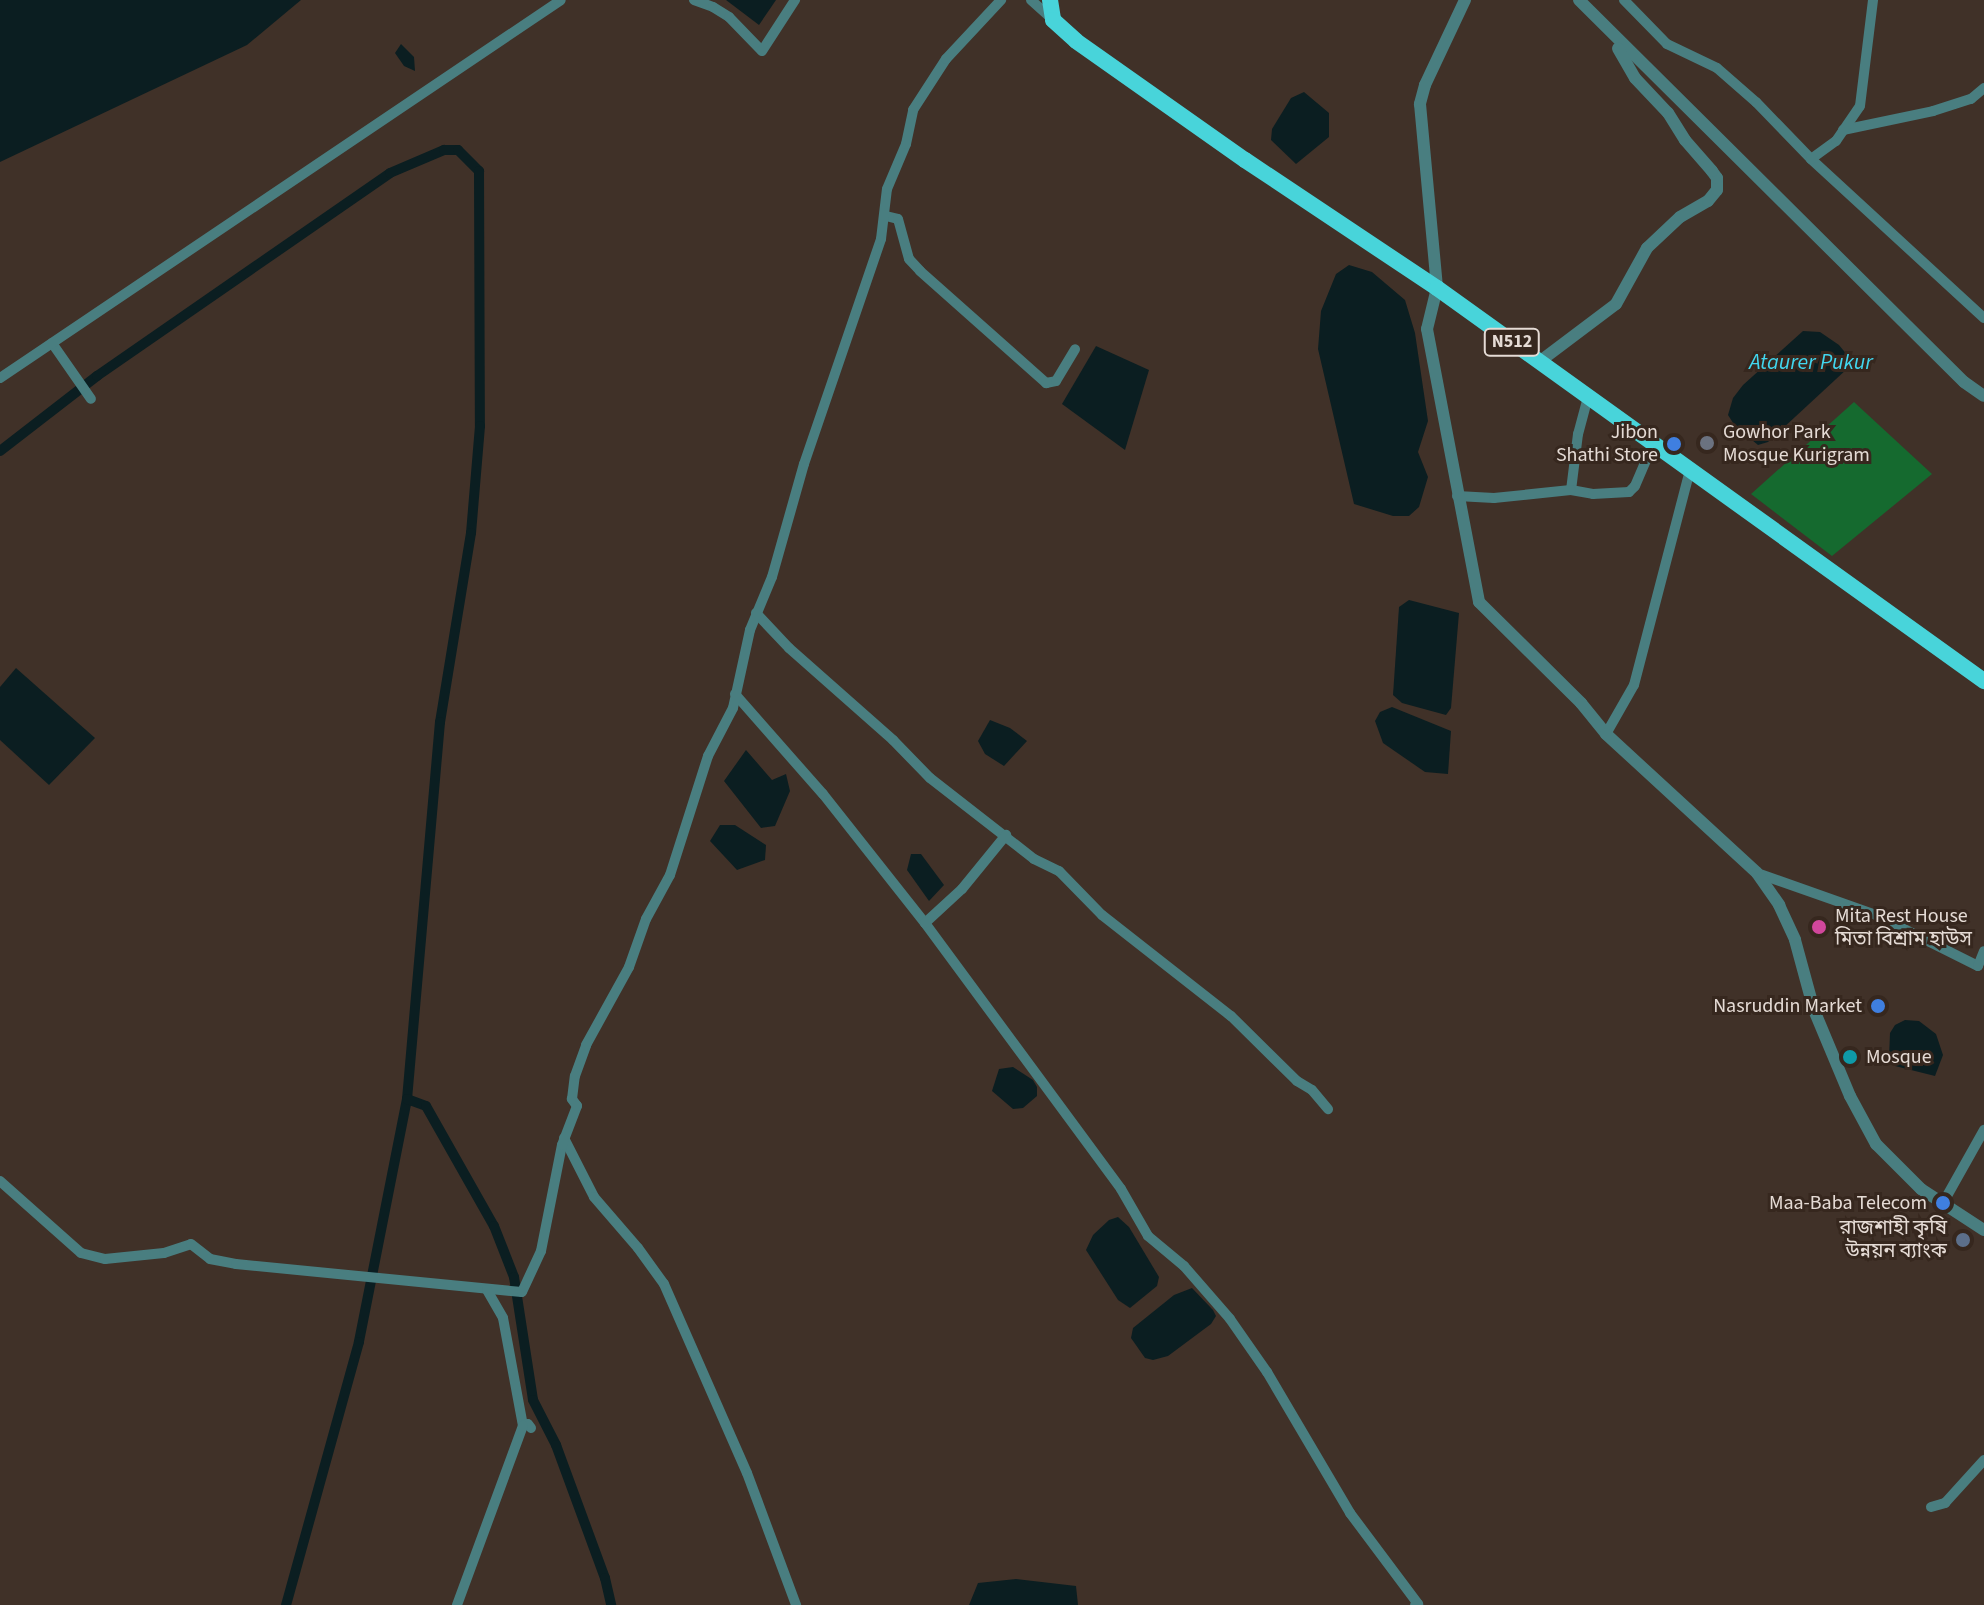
<!DOCTYPE html>
<meta charset="utf-8">
<style>
body{margin:0}
#map{position:relative;width:1984px;height:1605px;overflow:hidden;background:#403128;font-family:"Source Sans 3","Noto Sans Bengali",sans-serif}
div>[style]{position:absolute}
.green>*{inset:0;background:#156a2f}
.water>*{inset:0;background:#0b1e21}
.canal>*{height:10px;margin:-5px;padding:0 5px;transform-origin:5px;border-radius:5px;background:#0b1e21}
.minor>*{height:10px;margin:-5px;padding:0 5px;transform-origin:5px;border-radius:5px;background:#497e80}
.tertiary>*{height:12px;margin:-6px;padding:0 6px;transform-origin:6px;border-radius:6px;background:#497e80}
.trunk>*{height:16px;margin:-8px;padding:0 8px;transform-origin:8px;border-radius:8px;background:#48d4da}
.dots>*{width:22px;height:22px;translate:-50% -50%;box-sizing:border-box;border:4px solid #36271e;border-radius:50%}
span{translate:-50% -50%;white-space:nowrap;text-align:center;line-height:1.15;-webkit-text-stroke:6px #36271e;paint-order:stroke}
.shield-label span{padding:2px 6px;background:#36271e;border:2px solid;border-radius:6px;-webkit-text-stroke-width:0}
.shield-label{font-size:18px;color:#e5dbd5;font-weight:700}
.poi-label{font-size:20px;color:#e5dbd5}
.right{translate:-100% -50%;text-align:right}
.left{translate:0 -50%;text-align:left}
.water-label{font-size:22px;color:#41d6ee;font-style:italic}
</style>
<div id="map">
<div class="green">
<div style="clip-path:polygon(1854px 402px,1932px 474px,1832px 556px,1751px 494px)"></div>
</div>
<div class="water">
<div style="clip-path:polygon(0 0,301px 0,247px 45px,0 162px)"></div>
<div style="clip-path:polygon(726px 0,776px 0,759px 25px)"></div>
<div style="clip-path:polygon(401px 44px,414px 57px,415px 71px,404px 66px,395px 53px)"></div>
<div style="clip-path:polygon(1304px 92px,1329px 113px,1329px 137px,1296px 164px,1271px 140px,1272px 129px,1291px 98px)"></div>
<div style="clip-path:polygon(1349px 265px,1372px 272px,1405px 300px,1415px 333px,1428px 421px,1418px 452px,1428px 477px,1419px 507px,1409px 516px,1393px 516px,1354px 504px,1318px 349px,1321px 311px,1336px 274px)"></div>
<div style="clip-path:polygon(1803px 331px,1820px 332px,1839px 345px,1848px 356px,1848px 368px,1768px 442px,1758px 445px,1735px 426px,1728px 415px,1733px 398px,1743px 385px)"></div>
<div style="clip-path:polygon(1096px 346px,1149px 370px,1125px 450px,1062px 404px)"></div>
<div style="clip-path:polygon(1409px 600px,1459px 613px,1451px 708px,1446px 715px,1402px 703px,1393px 695px,1399px 607px)"></div>
<div style="clip-path:polygon(16px 668px,95px 738px,49px 785px,0 740px,0 687px)"></div>
<div style="clip-path:polygon(1392px 707px,1451px 731px,1448px 774px,1425px 772px,1383px 743px,1375px 721px,1380px 712px)"></div>
<div style="clip-path:polygon(990px 720px,1010px 728px,1027px 741px,1004px 766px,985px 754px,978px 741px)"></div>
<div style="clip-path:polygon(746px 750px,772px 780px,786px 774px,790px 791px,775px 826px,761px 828px,724px 781px)"></div>
<div style="clip-path:polygon(720px 825px,735px 825px,766px 845px,765px 860px,737px 870px,710px 841px)"></div>
<div style="clip-path:polygon(911px 854px,921px 854px,944px 885px,929px 901px,907px 870px)"></div>
<div style="clip-path:polygon(1905px 1020px,1919px 1021px,1936px 1034px,1943px 1055px,1935px 1076px,1895px 1066px,1889px 1058px,1890px 1033px,1895px 1025px)"></div>
<div style="clip-path:polygon(1013px 1067px,1033px 1080px,1037px 1087px,1037px 1096px,1023px 1108px,1013px 1109px,992px 1091px,999px 1069px)"></div>
<div style="clip-path:polygon(1118px 1217px,1129px 1227px,1159px 1277px,1157px 1286px,1130px 1308px,1118px 1300px,1086px 1250px,1093px 1235px,1109px 1220px)"></div>
<div style="clip-path:polygon(1192px 1288px,1213px 1310px,1216px 1316px,1211px 1324px,1168px 1356px,1153px 1360px,1145px 1358px,1131px 1338px,1133px 1328px,1174px 1295px)"></div>
<div style="clip-path:polygon(1016px 1579px,1076px 1586px,1078px 1605px,969px 1605px,978px 1583px)"></div>
</div>
<div class="canal">
<div style="left:0;top:451px;width:123px;rotate:-37.7deg"></div>
<div style="left:97px;top:376px;width:356px;rotate:-34.7deg"></div>
<div style="left:390px;top:173px;width:59px;rotate:-23.1deg"></div>
<div style="left:444px;top:150px;width:14px"></div>
<div style="left:458px;top:150px;width:30px;rotate:45deg"></div>
<div style="left:479px;top:171px;width:255px;rotate:89.8deg"></div>
<div style="left:480px;top:426px;width:107px;rotate:94.8deg"></div>
<div style="left:471px;top:533px;width:192px;rotate:99.3deg"></div>
<div style="left:440px;top:722px;width:378px;rotate:95deg"></div>
<div style="left:407px;top:1099px;width:248px;rotate:101.2deg"></div>
<div style="left:359px;top:1342px;width:273px;rotate:105.5deg"></div>
<div style="left:407px;top:1099px;width:20px;rotate:20deg"></div>
<div style="left:426px;top:1106px;width:138px;rotate:60.5deg"></div>
<div style="left:494px;top:1226px;width:55px;rotate:68.6deg"></div>
<div style="left:514px;top:1277px;width:124px;rotate:81.2deg"></div>
<div style="left:533px;top:1400px;width:51px;rotate:62.9deg"></div>
<div style="left:556px;top:1445px;width:142px;rotate:69.8deg"></div>
<div style="left:605px;top:1578px;width:28px;rotate:77deg"></div>
</div>
<div class="minor">
<div style="left:694px;top:0;width:20px;rotate:20deg"></div>
<div style="left:713px;top:7px;width:19px;rotate:32deg"></div>
<div style="left:729px;top:17px;width:47px;rotate:45.9deg"></div>
<div style="left:762px;top:51px;width:61px;rotate:-57.1deg"></div>
<div style="left:1031px;top:0;width:30px;rotate:42deg"></div>
<div style="left:1624px;top:0;width:62px;rotate:45.7deg"></div>
<div style="left:1667px;top:44px;width:55px;rotate:25.6deg"></div>
<div style="left:1717px;top:68px;width:52px;rotate:41.1deg"></div>
<div style="left:1756px;top:102px;width:79px;rotate:46deg"></div>
<div style="left:1811px;top:159px;width:235px;rotate:42.6deg"></div>
<div style="left:1843px;top:130px;width:92px;rotate:-11.9deg"></div>
<div style="left:1933px;top:111px;width:40px;rotate:-18deg"></div>
<div style="left:1971px;top:99px;width:17px;rotate:-40deg"></div>
<div style="left:1811px;top:159px;width:31px;rotate:-36deg"></div>
<div style="left:1836px;top:141px;width:42px;rotate:-55.6deg"></div>
<div style="left:1860px;top:106px;width:107px;rotate:-83deg"></div>
<div style="left:886px;top:216px;width:12px;rotate:14deg"></div>
<div style="left:898px;top:219px;width:41px;rotate:74.6deg"></div>
<div style="left:909px;top:259px;width:16px;rotate:47deg"></div>
<div style="left:920px;top:271px;width:169px;rotate:41.6deg"></div>
<div style="left:1046px;top:383px;width:10px;rotate:-11deg"></div>
<div style="left:1056px;top:381px;width:37px;rotate:-59deg"></div>
<div style="left:52px;top:343px;width:68px;rotate:55.1deg"></div>
<div style="left:0;top:378px;width:676px;rotate:-33.97deg"></div>
<div style="left:1588px;top:397px;width:38px;rotate:105deg"></div>
<div style="left:1578px;top:434px;width:56px;rotate:97.1deg"></div>
<div style="left:1571px;top:490px;width:22px;rotate:10deg"></div>
<div style="left:1593px;top:494px;width:36px;rotate:-3deg"></div>
<div style="left:1629px;top:492px;width:8px;rotate:-45deg"></div>
<div style="left:1635px;top:486px;width:46px;rotate:-66.8deg"></div>
<div style="left:1457px;top:496px;width:37px;rotate:3deg"></div>
<div style="left:1494px;top:498px;width:77px;rotate:-5.9deg"></div>
<div style="left:756px;top:613px;width:48px;rotate:46.7deg"></div>
<div style="left:789px;top:648px;width:139px;rotate:41.5deg"></div>
<div style="left:893px;top:740px;width:53px;rotate:45.8deg"></div>
<div style="left:930px;top:778px;width:132px;rotate:37.9deg"></div>
<div style="left:1034px;top:859px;width:28px;rotate:26deg"></div>
<div style="left:1059px;top:871px;width:62px;rotate:45.7deg"></div>
<div style="left:1102px;top:915px;width:164px;rotate:38.1deg"></div>
<div style="left:1231px;top:1016px;width:93px;rotate:44.6deg"></div>
<div style="left:1297px;top:1081px;width:17px;rotate:31deg"></div>
<div style="left:1312px;top:1090px;width:25px;rotate:50deg"></div>
<div style="left:735px;top:694px;width:133px;rotate:48.7deg"></div>
<div style="left:823px;top:794px;width:164px;rotate:51.7deg"></div>
<div style="left:925px;top:923px;width:330px;rotate:53.6deg"></div>
<div style="left:1121px;top:1189px;width:54px;rotate:60.1deg"></div>
<div style="left:1148px;top:1236px;width:47px;rotate:39.8deg"></div>
<div style="left:1184px;top:1266px;width:70px;rotate:49deg"></div>
<div style="left:1230px;top:1319px;width:65px;rotate:55.1deg"></div>
<div style="left:1267px;top:1372px;width:164px;rotate:59.5deg"></div>
<div style="left:1350px;top:1513px;width:114px;rotate:53.2deg"></div>
<div style="left:1418px;top:1604px;width:3px;rotate:162deg"></div>
<div style="left:1606px;top:734px;width:56px;rotate:-60.3deg"></div>
<div style="left:1634px;top:685px;width:222px;rotate:-75.4deg"></div>
<div style="left:1757px;top:873px;width:126px;rotate:19.4deg"></div>
<div style="left:1876px;top:915px;width:114px;rotate:26.6deg"></div>
<div style="left:1978px;top:966px;width:16px;rotate:-68deg"></div>
<div style="left:925px;top:923px;width:50px;rotate:-42.6deg"></div>
<div style="left:962px;top:889px;width:70px;rotate:-50.8deg"></div>
<div style="left:564px;top:1138px;width:66px;rotate:63deg"></div>
<div style="left:594px;top:1197px;width:67px;rotate:49.2deg"></div>
<div style="left:638px;top:1248px;width:44px;rotate:54.2deg"></div>
<div style="left:664px;top:1284px;width:206px;rotate:66.3deg"></div>
<div style="left:747px;top:1473px;width:141px;rotate:69.6deg"></div>
<div style="left:0;top:1181px;width:108px;rotate:41.6deg"></div>
<div style="left:81px;top:1253px;width:25px;rotate:14deg"></div>
<div style="left:105px;top:1259px;width:59px;rotate:-5.8deg"></div>
<div style="left:164px;top:1253px;width:28px;rotate:-18deg"></div>
<div style="left:191px;top:1244px;width:24px;rotate:38deg"></div>
<div style="left:210px;top:1259px;width:26px;rotate:11deg"></div>
<div style="left:236px;top:1264px;width:287px;rotate:5.6deg"></div>
<div style="left:522px;top:1292px;width:45px;rotate:-65.1deg"></div>
<div style="left:541px;top:1251px;width:108px;rotate:-78.8deg"></div>
<div style="left:562px;top:1145px;width:42px;rotate:-69deg"></div>
<div style="left:577px;top:1106px;width:9px;rotate:-126deg"></div>
<div style="left:572px;top:1099px;width:23px;rotate:-83deg"></div>
<div style="left:575px;top:1076px;width:33px;rotate:-70deg"></div>
<div style="left:586px;top:1045px;width:89px;rotate:-61.1deg"></div>
<div style="left:629px;top:967px;width:51px;rotate:-70.5deg"></div>
<div style="left:646px;top:919px;width:50px;rotate:-61.4deg"></div>
<div style="left:670px;top:875px;width:125px;rotate:-72.3deg"></div>
<div style="left:708px;top:756px;width:54px;rotate:-62.5deg"></div>
<div style="left:733px;top:708px;width:80px;rotate:-77.7deg"></div>
<div style="left:750px;top:630px;width:57px;rotate:-67.5deg"></div>
<div style="left:772px;top:577px;width:117px;rotate:-74.2deg"></div>
<div style="left:804px;top:464px;width:238px;rotate:-71.1deg"></div>
<div style="left:881px;top:239px;width:50px;rotate:-83.2deg"></div>
<div style="left:887px;top:189px;width:49px;rotate:-67.1deg"></div>
<div style="left:906px;top:144px;width:35px;rotate:-78deg"></div>
<div style="left:913px;top:110px;width:61px;rotate:-57.1deg"></div>
<div style="left:946px;top:59px;width:81px;rotate:-47deg"></div>
<div style="left:1943px;top:1203px;width:84px;rotate:-60.7deg"></div>
<div style="left:487px;top:1290px;width:32px;rotate:60deg"></div>
<div style="left:503px;top:1318px;width:110px;rotate:79.5deg"></div>
<div style="left:523px;top:1426px;width:5px;rotate:-22deg"></div>
<div style="left:528px;top:1424px;width:5px;rotate:53deg"></div>
<div style="left:1931px;top:1507px;width:15px;rotate:-16deg"></div>
<div style="left:1945px;top:1503px;width:58px;rotate:-47.8deg"></div>
<div style="left:457px;top:1605px;width:191px;rotate:-69.8deg"></div>
</div>
<div class="tertiary">
<div style="left:1465px;top:0;width:94px;rotate:115.2deg"></div>
<div style="left:1425px;top:85px;width:20px;rotate:105deg"></div>
<div style="left:1420px;top:104px;width:185px;rotate:84.7deg"></div>
<div style="left:1437px;top:288px;width:42px;rotate:103.7deg"></div>
<div style="left:1427px;top:329px;width:278px;rotate:79.2deg"></div>
<div style="left:1479px;top:602px;width:144px;rotate:44.7deg"></div>
<div style="left:1581px;top:703px;width:40px;rotate:51deg"></div>
<div style="left:1606px;top:734px;width:205px;rotate:42.6deg"></div>
<div style="left:1757px;top:873px;width:39px;rotate:55deg"></div>
<div style="left:1779px;top:905px;width:38px;rotate:65deg"></div>
<div style="left:1795px;top:940px;width:73px;rotate:74.8deg"></div>
<div style="left:1814px;top:1010px;width:93px;rotate:67.3deg"></div>
<div style="left:1850px;top:1096px;width:55px;rotate:61.6deg"></div>
<div style="left:1876px;top:1144px;width:64px;rotate:45deg"></div>
<div style="left:1921px;top:1189px;width:75px;rotate:33.1deg"></div>
<div style="left:1579px;top:0;width:542px;rotate:44.78deg"></div>
<div style="left:1964px;top:382px;width:24px;rotate:35deg"></div>
<div style="left:1539px;top:362px;width:96px;rotate:-37deg"></div>
<div style="left:1616px;top:304px;width:64px;rotate:-61deg"></div>
<div style="left:1647px;top:248px;width:45px;rotate:-43.2deg"></div>
<div style="left:1680px;top:217px;width:32px;rotate:-30deg"></div>
<div style="left:1708px;top:201px;width:14px;rotate:-51deg"></div>
<div style="left:1717px;top:190px;width:12px;rotate:-90deg"></div>
<div style="left:1717px;top:178px;width:9px;rotate:-126deg"></div>
<div style="left:1712px;top:171px;width:41px;rotate:-131.1deg"></div>
<div style="left:1685px;top:140px;width:32px;rotate:-122deg"></div>
<div style="left:1668px;top:113px;width:48px;rotate:-133.3deg"></div>
<div style="left:1635px;top:78px;width:34px;rotate:-120deg"></div>
</div>
<div class="trunk">
<div style="left:1050px;top:0;width:20px;rotate:81deg"></div>
<div style="left:1053px;top:20px;width:31px;rotate:42deg"></div>
<div style="left:1076px;top:41px;width:207px;rotate:35.2deg"></div>
<div style="left:1245px;top:160px;width:231px;rotate:33.7deg"></div>
<div style="left:1437px;top:288px;width:674px;rotate:35.7deg"></div>
</div>
<div class="dots">
<div style="left:1707px;top:443px;background:#6b7280"></div>
<div style="left:1674px;top:444px;background:#3f7fe0"></div>
<div style="left:1819px;top:927px;background:#d1479c"></div>
<div style="left:1878px;top:1006px;background:#3f7fe0"></div>
<div style="left:1850px;top:1057px;background:#0f9aa8"></div>
<div style="left:1943px;top:1203px;background:#3f7fe0"></div>
<div style="left:1963px;top:1240px;background:#5c6f8a"></div>
</div>
<div class="shield-label">
<span style="left:1512px;top:342px">N512</span>
</div>
<div class="poi-label">
<span class="right" style="left:1658px;top:444px">Jibon<br>Shathi Store</span>
<span class="left" style="left:1723px;top:444px">Gowhor Park<br>Mosque Kurigram</span>
<span class="left" style="left:1835px;top:928px">Mita Rest House<br>মিতা বিশ্রাম হাউস</span>
<span class="right" style="left:1862px;top:1006px">Nasruddin Market</span>
<span class="left" style="left:1866px;top:1057px">Mosque</span>
<span class="right" style="left:1927px;top:1203px">Maa-Baba Telecom</span>
<span class="right" style="left:1947px;top:1240px">রাজশাহী কৃষি<br>উন্নয়ন ব্যাংক</span>
</div>
<div class="water-label">
<span style="left:1811px;top:363px">Ataurer Pukur</span>
</div>
</div>
